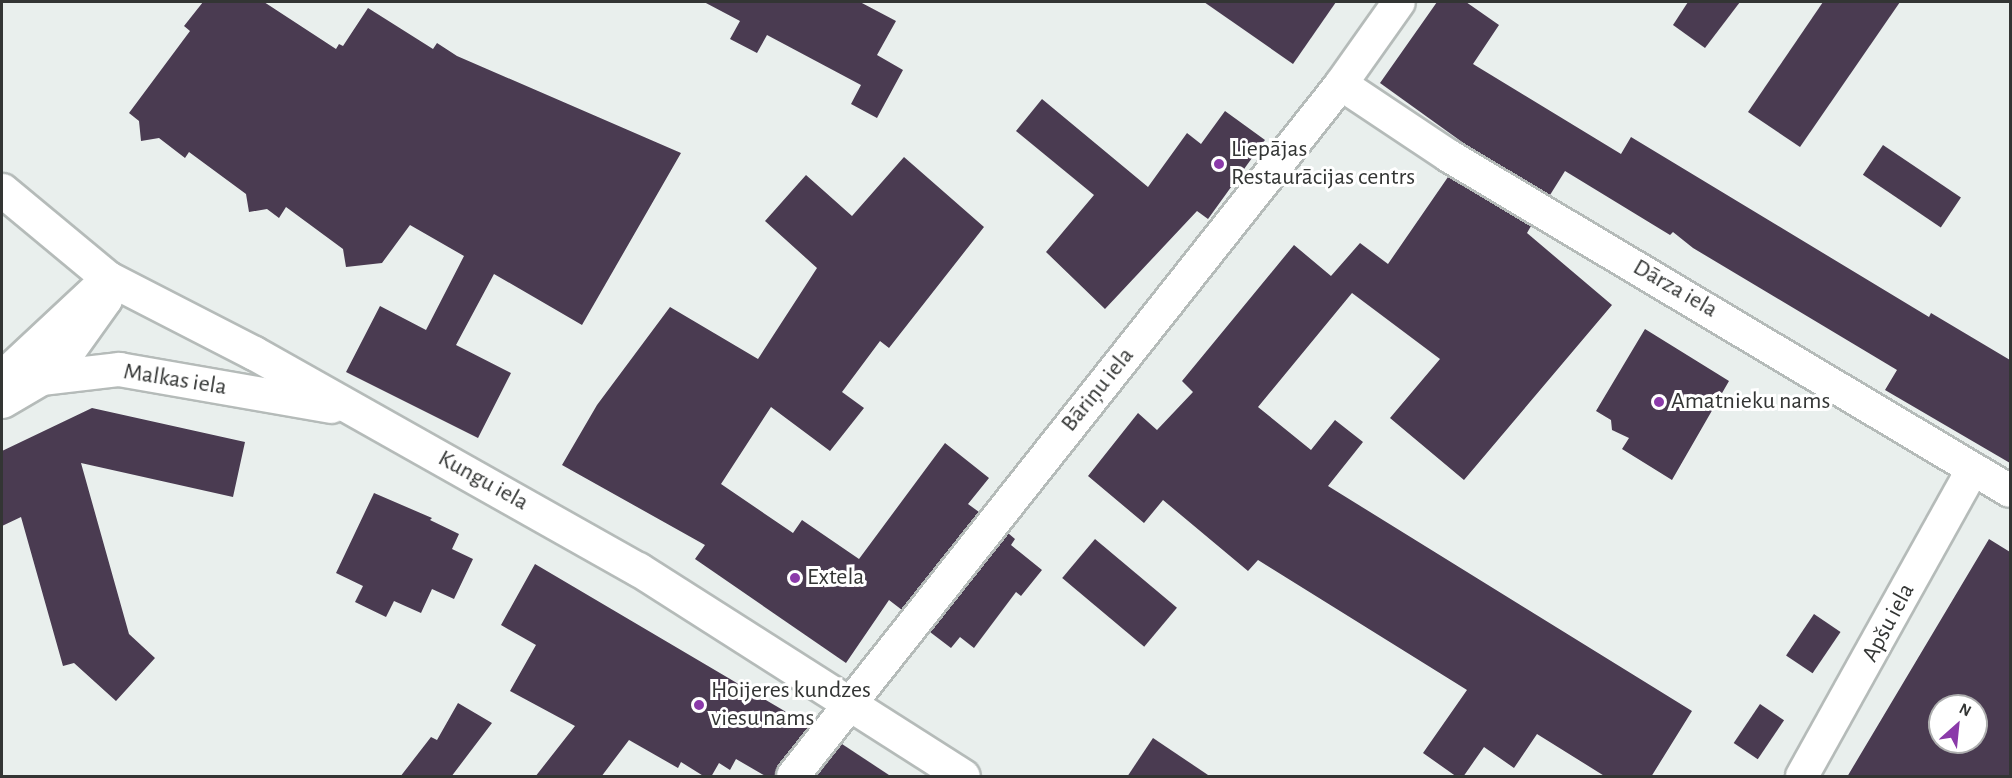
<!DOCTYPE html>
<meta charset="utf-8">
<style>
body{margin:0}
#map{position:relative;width:2012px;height:778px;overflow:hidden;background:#e9efed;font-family:"Alegreya Sans",sans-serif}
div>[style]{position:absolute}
.building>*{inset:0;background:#4a3b51;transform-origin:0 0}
.roads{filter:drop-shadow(2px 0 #b5bbb9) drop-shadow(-2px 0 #b5bbb9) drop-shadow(0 2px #b5bbb9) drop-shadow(0 -2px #b5bbb9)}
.street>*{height:32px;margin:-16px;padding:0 16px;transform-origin:16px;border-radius:16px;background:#fff}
.secondary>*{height:33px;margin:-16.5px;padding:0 16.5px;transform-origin:16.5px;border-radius:16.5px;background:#fff}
.dots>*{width:16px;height:16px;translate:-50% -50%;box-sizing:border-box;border:3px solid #fff;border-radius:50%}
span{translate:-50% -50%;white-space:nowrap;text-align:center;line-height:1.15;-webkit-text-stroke:6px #fff;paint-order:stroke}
.poi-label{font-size:24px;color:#333534}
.left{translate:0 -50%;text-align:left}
.street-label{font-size:24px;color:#333534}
.frame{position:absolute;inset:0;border:3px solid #333534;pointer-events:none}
.north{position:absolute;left:1928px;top:694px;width:60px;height:60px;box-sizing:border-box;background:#fff;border:2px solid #adaeae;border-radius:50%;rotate:27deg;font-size:16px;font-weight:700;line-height:24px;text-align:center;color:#333534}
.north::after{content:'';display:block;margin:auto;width:21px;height:27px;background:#8b3aa9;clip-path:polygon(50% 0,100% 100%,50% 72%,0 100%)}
</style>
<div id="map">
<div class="building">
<div style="clip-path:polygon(203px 2px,264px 2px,336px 49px,339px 44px,343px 46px,368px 8px,433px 49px,437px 43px,457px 56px,681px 153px,582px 325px,494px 274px,456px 345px,511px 373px,478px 438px,346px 372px,380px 306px,426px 330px,464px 256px,410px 225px,382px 263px,346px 267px,343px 249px,286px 207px,279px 218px,267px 209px,249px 212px,246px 194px,189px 152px,185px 158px,159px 138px,141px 141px,139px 121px,129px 113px,190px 31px,184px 26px)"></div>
<div style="clip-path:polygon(704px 2px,860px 2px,896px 21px,877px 55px,903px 70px,877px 118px,851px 104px,861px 85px,767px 35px,757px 53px,730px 39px,740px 21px)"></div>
<div style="clip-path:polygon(1204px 2px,1336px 2px,1293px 64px)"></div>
<div style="clip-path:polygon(1437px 2px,1466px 2px,1499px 25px,1473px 64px,1621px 154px,1631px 137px,1929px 317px,1931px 313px,2010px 360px,2010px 463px,1885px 390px,1897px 370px,1693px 248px,1673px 232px,1670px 235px,1565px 171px,1550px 195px,1469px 147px,1380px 83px)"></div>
<div style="clip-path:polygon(1688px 2px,1740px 2px,1705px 48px,1673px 25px)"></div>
<div style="clip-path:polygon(1823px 2px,1900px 2px,1800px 147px,1748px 112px)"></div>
<div style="clip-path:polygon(1042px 99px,1148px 187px,1187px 133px,1201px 144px,1225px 111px,1265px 140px,1208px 219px,1197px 211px,1105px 309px,1046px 252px,1094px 195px,1016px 131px)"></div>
<div style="left:1883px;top:145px;width:94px;height:36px;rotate:34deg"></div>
<div style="clip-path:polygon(904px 157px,984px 227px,889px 348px,880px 341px,842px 392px,864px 408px,830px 451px,771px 407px,721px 484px,793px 533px,802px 520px,859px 559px,945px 443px,989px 478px,968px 504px,979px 512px,902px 610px,889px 600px,846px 663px,695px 559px,705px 545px,562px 465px,597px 405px,670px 307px,758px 359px,817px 268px,765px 221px,806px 175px,852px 216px)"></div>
<div style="clip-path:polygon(1448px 177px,1531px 226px,1527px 233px,1612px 305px,1464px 480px,1390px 418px,1440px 359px,1352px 293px,1258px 407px,1311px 450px,1335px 420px,1363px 442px,1328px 486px,1692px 711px,1651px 777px,1606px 777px,1537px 734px,1514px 768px,1484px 747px,1463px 777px,1457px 777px,1423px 753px,1467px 690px,1258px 560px,1248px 571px,1163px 500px,1144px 523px,1088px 476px,1138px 413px,1157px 430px,1193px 392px,1182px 381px,1294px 245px,1331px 276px,1360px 243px,1388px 264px)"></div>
<div style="clip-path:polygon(1645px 329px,1729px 381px,1672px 480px,1622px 449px,1629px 438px,1612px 430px,1611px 420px,1596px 411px)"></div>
<div style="clip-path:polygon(92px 408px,245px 442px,233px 497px,81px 463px,129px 634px,155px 658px,116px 701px,74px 663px,63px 666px,21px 517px,2px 526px,2px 451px)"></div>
<div style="clip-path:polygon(374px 493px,432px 518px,430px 520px,459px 534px,452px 549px,473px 559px,454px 599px,432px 589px,421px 613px,394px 601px,386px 617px,355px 602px,363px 586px,336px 573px)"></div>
<div style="clip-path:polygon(1008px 533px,1015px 539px,1011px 545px,1042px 570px,1021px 596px,1016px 592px,974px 648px,960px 637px,951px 648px,930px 632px)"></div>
<div style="left:1095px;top:539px;width:107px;height:51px;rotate:40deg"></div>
<div style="clip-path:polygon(evenodd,1989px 539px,2010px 552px,2010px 777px,1847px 777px,1989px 539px,1940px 706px,1976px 706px,1976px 742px,1940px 742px,1940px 706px)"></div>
<div style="clip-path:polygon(535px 564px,810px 726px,779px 765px,775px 777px,767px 777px,736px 759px,730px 770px,719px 763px,711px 777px,705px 777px,681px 762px,678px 768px,629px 740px,601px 777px,535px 777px,575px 726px,510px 691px,536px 645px,501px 625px)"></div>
<div style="left:1814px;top:614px;width:32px;height:50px;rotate:34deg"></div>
<div style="clip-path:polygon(458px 703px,492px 723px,451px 777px,400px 777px,431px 737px,437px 740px)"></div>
<div style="left:1760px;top:704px;width:29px;height:47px;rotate:34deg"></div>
<div style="clip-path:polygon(1153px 738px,1211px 777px,1127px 777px)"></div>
<div style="clip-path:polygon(842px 744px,892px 777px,816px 777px)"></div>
</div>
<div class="roads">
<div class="street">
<div style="left:1341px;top:84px;width:130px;rotate:33.7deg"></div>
<div style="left:1449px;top:156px;width:653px;rotate:30.84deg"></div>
<div style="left:793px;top:776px;width:883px;rotate:-51.62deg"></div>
<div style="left:1341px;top:84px;width:100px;rotate:-54.7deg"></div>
<div style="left:1802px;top:776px;width:351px;rotate:-60.9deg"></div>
</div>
<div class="secondary">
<div style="left:2px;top:190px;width:138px;rotate:39.7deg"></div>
<div style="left:108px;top:278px;width:164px;rotate:27.2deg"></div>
<div style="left:254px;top:353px;width:441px;rotate:29.4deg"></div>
<div style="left:638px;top:569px;width:385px;rotate:32.5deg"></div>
<div style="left:2px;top:377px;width:145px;rotate:-43deg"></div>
<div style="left:41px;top:378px;width:38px;rotate:-45deg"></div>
<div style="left:68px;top:351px;width:64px;rotate:-54.6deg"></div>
<div style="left:105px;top:299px;width:10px;rotate:-84deg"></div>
<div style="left:2px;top:401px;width:45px;rotate:-30.5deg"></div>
<div style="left:41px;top:378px;width:79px;rotate:-6.6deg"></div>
<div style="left:119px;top:369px;width:215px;rotate:9.9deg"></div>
</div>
</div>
<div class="dots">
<div style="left:1219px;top:164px;background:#8b3aa9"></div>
<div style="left:1659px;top:402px;background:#8b3aa9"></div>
<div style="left:795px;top:578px;background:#8b3aa9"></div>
<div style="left:699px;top:705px;background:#8b3aa9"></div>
</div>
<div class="poi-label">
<span class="left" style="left:1231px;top:164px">Liepājas<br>Restaurācijas centrs</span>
<span class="left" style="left:1671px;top:402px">Amatnieku nams</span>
<span class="left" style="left:807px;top:578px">Extela</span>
<span class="left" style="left:711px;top:705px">Hoijeres kundzes<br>viesu nams</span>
</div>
<div class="street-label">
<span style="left:1675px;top:289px;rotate:30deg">Dārza iela</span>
<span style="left:175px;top:380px;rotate:9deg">Malkas iela</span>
<span style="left:1098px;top:390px;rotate:-51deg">Bāriņu iela</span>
<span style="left:483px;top:481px;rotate:29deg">Kungu iela</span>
<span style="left:1889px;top:623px;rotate:-62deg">Apšu iela</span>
</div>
<div class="frame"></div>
<div class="north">N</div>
</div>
